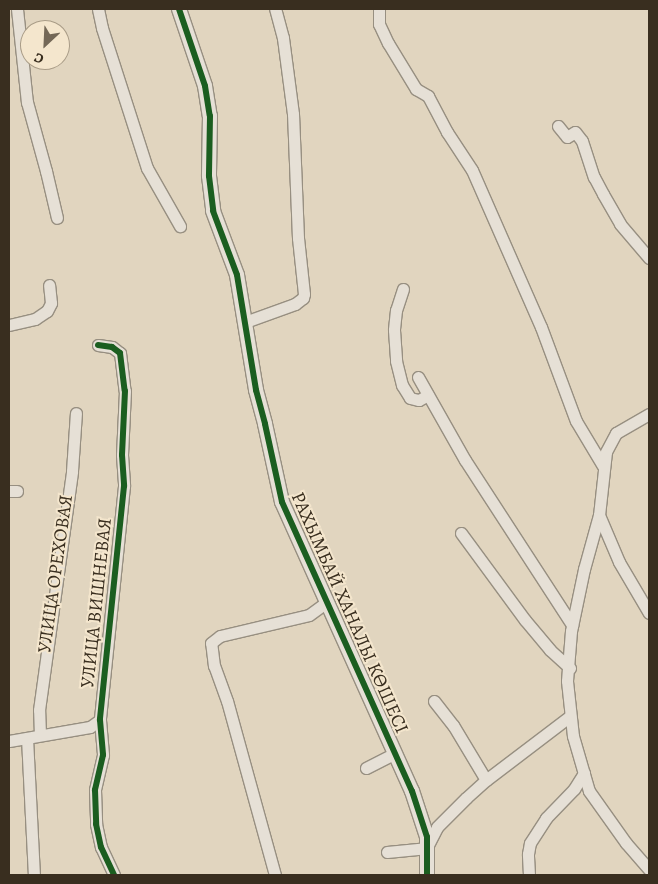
<!DOCTYPE html>
<meta charset="utf-8">
<style>
body{margin:0}
#map{position:relative;width:658px;height:884px;overflow:hidden;background:#e1d5bf;font-family:Alegreya,serif}
div>[style]{position:absolute}
.roads{filter:drop-shadow(1px 0 #978f81) drop-shadow(-1px 0 #978f81) drop-shadow(0 1px #978f81) drop-shadow(0 -1px #978f81)}
.minor>*{height:11px;margin:-5.5px;padding:0 5.5px;transform-origin:5.5px;border-radius:5.5px;background:#e6e0d6}
.tertiary>*{height:14px;margin:-7px;padding:0 7px;transform-origin:7px;border-radius:7px;background:#e6e0d6}
.cycleway>*{height:6px;margin:-3px;padding:0 3px;transform-origin:3px;border-radius:3px;background:#1b5e20}
span{translate:-50% -50%;white-space:nowrap;text-align:center;line-height:1.15;-webkit-text-stroke:4px #f4e6cd;paint-order:stroke}
.street-label{font-size:19px;color:#392e1f}
.frame{position:absolute;inset:0;border:10px solid #392e1f;pointer-events:none}
.north{position:absolute;left:20px;top:20px;width:50px;height:50px;box-sizing:border-box;background:#f4e6cd;border:1px solid #a99c87;border-radius:50%;rotate:205deg;font-size:14px;font-weight:700;line-height:20px;text-align:center;color:#392e1f}
.north::after{content:'';display:block;margin:auto;width:18px;height:22px;background:#746857;clip-path:polygon(50% 0,100% 100%,50% 72%,0 100%)}
</style>
<div id="map">
<div class="roads">
<div class="minor">
<div style="left:17px;top:9px;width:94px;rotate:83.9deg"></div>
<div style="left:27px;top:102px;width:72px;rotate:74.6deg"></div>
<div style="left:46px;top:171px;width:48px;rotate:76.8deg"></div>
<div style="left:98px;top:9px;width:19px;rotate:78deg"></div>
<div style="left:102px;top:28px;width:147px;rotate:72.2deg"></div>
<div style="left:147px;top:168px;width:67px;rotate:60.4deg"></div>
<div style="left:379px;top:9px;width:15px;rotate:90deg"></div>
<div style="left:379px;top:24px;width:21px;rotate:65deg"></div>
<div style="left:388px;top:43px;width:54px;rotate:58.7deg"></div>
<div style="left:416px;top:89px;width:14px;rotate:30deg"></div>
<div style="left:428px;top:96px;width:41px;rotate:62.2deg"></div>
<div style="left:447px;top:132px;width:45px;rotate:56.7deg"></div>
<div style="left:472px;top:170px;width:171px;rotate:66.3deg"></div>
<div style="left:541px;top:327px;width:100px;rotate:69.6deg"></div>
<div style="left:576px;top:421px;width:52px;rotate:59deg"></div>
<div style="left:558px;top:126px;width:14px;rotate:51deg"></div>
<div style="left:567px;top:137px;width:9px;rotate:-32deg"></div>
<div style="left:575px;top:132px;width:11px;rotate:52deg"></div>
<div style="left:582px;top:141px;width:38px;rotate:72deg"></div>
<div style="left:594px;top:177px;width:19px;rotate:62deg"></div>
<div style="left:603px;top:194px;width:34px;rotate:60deg"></div>
<div style="left:620px;top:224px;width:45px;rotate:49.5deg"></div>
<div style="left:403px;top:289px;width:22px;rotate:108deg"></div>
<div style="left:396px;top:310px;width:20px;rotate:96deg"></div>
<div style="left:394px;top:330px;width:31px;rotate:86deg"></div>
<div style="left:396px;top:361px;width:25px;rotate:76deg"></div>
<div style="left:402px;top:385px;width:15px;rotate:58deg"></div>
<div style="left:410px;top:398px;width:9px;rotate:13deg"></div>
<div style="left:419px;top:400px;width:10px;rotate:-29deg"></div>
<div style="left:245px;top:322px;width:53px;rotate:-19.8deg"></div>
<div style="left:295px;top:304px;width:10px;rotate:-37deg"></div>
<div style="left:303px;top:298px;width:4px;rotate:-76deg"></div>
<div style="left:304px;top:294px;width:56px;rotate:-96.1deg"></div>
<div style="left:298px;top:238px;width:124px;rotate:-92.3deg"></div>
<div style="left:293px;top:114px;width:77px;rotate:-97.5deg"></div>
<div style="left:283px;top:38px;width:30px;rotate:-105deg"></div>
<div style="left:9px;top:325px;width:27px;rotate:-13deg"></div>
<div style="left:35px;top:319px;width:14px;rotate:-34deg"></div>
<div style="left:47px;top:311px;width:9px;rotate:-63deg"></div>
<div style="left:51px;top:303px;width:18px;rotate:-96deg"></div>
<div style="left:98px;top:345px;width:14px;rotate:8deg"></div>
<div style="left:112px;top:347px;width:10px;rotate:37deg"></div>
<div style="left:120px;top:353px;width:38px;rotate:83deg"></div>
<div style="left:125px;top:391px;width:64px;rotate:92.7deg"></div>
<div style="left:122px;top:455px;width:31px;rotate:86deg"></div>
<div style="left:124px;top:486px;width:235px;rotate:95.9deg"></div>
<div style="left:100px;top:720px;width:35px;rotate:85deg"></div>
<div style="left:103px;top:755px;width:36px;rotate:103deg"></div>
<div style="left:95px;top:790px;width:34px;rotate:88deg"></div>
<div style="left:96px;top:824px;width:24px;rotate:78deg"></div>
<div style="left:101px;top:847px;width:31px;rotate:65deg"></div>
<div style="left:418px;top:377px;width:95px;rotate:60.5deg"></div>
<div style="left:465px;top:460px;width:197px;rotate:57deg"></div>
<div style="left:649px;top:414px;width:38px;rotate:150deg"></div>
<div style="left:616px;top:433px;width:21px;rotate:118deg"></div>
<div style="left:606px;top:452px;width:63px;rotate:96.3deg"></div>
<div style="left:599px;top:515px;width:56px;rotate:105.5deg"></div>
<div style="left:584px;top:569px;width:63px;rotate:101.8deg"></div>
<div style="left:571px;top:631px;width:50px;rotate:94.6deg"></div>
<div style="left:567px;top:681px;width:55px;rotate:83.8deg"></div>
<div style="left:573px;top:736px;width:57px;rotate:73.8deg"></div>
<div style="left:589px;top:791px;width:64px;rotate:54.6deg"></div>
<div style="left:626px;top:843px;width:35px;rotate:49deg"></div>
<div style="left:9px;top:491px;width:8px"></div>
<div style="left:599px;top:515px;width:51px;rotate:66.9deg"></div>
<div style="left:619px;top:562px;width:59px;rotate:59.5deg"></div>
<div style="left:461px;top:533px;width:108px;rotate:53.7deg"></div>
<div style="left:525px;top:620px;width:39px;rotate:50deg"></div>
<div style="left:550px;top:650px;width:27px;rotate:42deg"></div>
<div style="left:434px;top:701px;width:31px;rotate:52deg"></div>
<div style="left:453px;top:725px;width:64px;rotate:59deg"></div>
<div style="left:40px;top:735px;width:25px;rotate:-92deg"></div>
<div style="left:39px;top:710px;width:241px;rotate:-82.1deg"></div>
<div style="left:72px;top:471px;width:58px;rotate:-86.1deg"></div>
<div style="left:27px;top:738px;width:137px;rotate:87.1deg"></div>
<div style="left:9px;top:741px;width:82px;rotate:-9.8deg"></div>
<div style="left:90px;top:727px;width:12px;rotate:-35deg"></div>
<div style="left:366px;top:768px;width:33px;rotate:-27deg"></div>
<div style="left:428px;top:845px;width:20px;rotate:-63deg"></div>
<div style="left:437px;top:827px;width:41px;rotate:-45deg"></div>
<div style="left:466px;top:798px;width:27px;rotate:-42deg"></div>
<div style="left:486px;top:780px;width:106px;rotate:-37.3deg"></div>
<div style="left:387px;top:852px;width:41px;rotate:-5.6deg"></div>
<div style="left:275px;top:875px;width:180px;rotate:-105.4deg"></div>
<div style="left:227px;top:701px;width:37px;rotate:-110deg"></div>
<div style="left:214px;top:666px;width:23px;rotate:-97deg"></div>
<div style="left:211px;top:643px;width:11px;rotate:-38deg"></div>
<div style="left:220px;top:636px;width:91px;rotate:-13.3deg"></div>
<div style="left:309px;top:615px;width:22px;rotate:-36deg"></div>
<div style="left:529px;top:875px;width:21px;rotate:-93deg"></div>
<div style="left:528px;top:854px;width:11px;rotate:-80deg"></div>
<div style="left:530px;top:843px;width:30px;rotate:-57deg"></div>
<div style="left:546px;top:818px;width:40px;rotate:-46deg"></div>
<div style="left:574px;top:789px;width:19px;rotate:-58deg"></div>
</div>
<div class="tertiary">
<div style="left:179px;top:9px;width:81px;rotate:71.3deg"></div>
<div style="left:205px;top:86px;width:30px;rotate:81deg"></div>
<div style="left:210px;top:116px;width:60px;rotate:91deg"></div>
<div style="left:209px;top:176px;width:35px;rotate:83deg"></div>
<div style="left:213px;top:211px;width:68px;rotate:69.4deg"></div>
<div style="left:237px;top:275px;width:117px;rotate:80.6deg"></div>
<div style="left:256px;top:390px;width:35px;rotate:75deg"></div>
<div style="left:265px;top:424px;width:80px;rotate:77.7deg"></div>
<div style="left:282px;top:502px;width:317px;rotate:65.8deg"></div>
<div style="left:412px;top:791px;width:48px;rotate:71.9deg"></div>
<div style="left:427px;top:837px;width:38px;rotate:90deg"></div>
</div>
</div>
<div class="cycleway">
<div style="left:179px;top:9px;width:81px;rotate:71.3deg"></div>
<div style="left:205px;top:86px;width:30px;rotate:81deg"></div>
<div style="left:210px;top:116px;width:60px;rotate:91deg"></div>
<div style="left:209px;top:176px;width:35px;rotate:83deg"></div>
<div style="left:213px;top:211px;width:68px;rotate:69.4deg"></div>
<div style="left:237px;top:275px;width:117px;rotate:80.6deg"></div>
<div style="left:256px;top:390px;width:35px;rotate:75deg"></div>
<div style="left:265px;top:424px;width:80px;rotate:77.7deg"></div>
<div style="left:282px;top:502px;width:317px;rotate:65.8deg"></div>
<div style="left:412px;top:791px;width:48px;rotate:71.9deg"></div>
<div style="left:427px;top:837px;width:38px;rotate:90deg"></div>
<div style="left:98px;top:345px;width:14px;rotate:8deg"></div>
<div style="left:112px;top:347px;width:10px;rotate:37deg"></div>
<div style="left:120px;top:353px;width:38px;rotate:83deg"></div>
<div style="left:125px;top:391px;width:64px;rotate:92.7deg"></div>
<div style="left:122px;top:455px;width:31px;rotate:86deg"></div>
<div style="left:124px;top:486px;width:235px;rotate:95.9deg"></div>
<div style="left:100px;top:720px;width:35px;rotate:85deg"></div>
<div style="left:103px;top:755px;width:36px;rotate:103deg"></div>
<div style="left:95px;top:790px;width:34px;rotate:88deg"></div>
<div style="left:96px;top:824px;width:24px;rotate:78deg"></div>
<div style="left:101px;top:847px;width:31px;rotate:65deg"></div>
</div>
<div class="street-label">
<span style="left:56px;top:574px;rotate:-82deg">УЛИЦА ОРЕХОВАЯ</span>
<span style="left:97px;top:603px;rotate:-84deg">УЛИЦА ВИШНЕВАЯ</span>
<span style="left:349px;top:613px;rotate:66deg">РАХЫМБАЙ ХАНАЛЫ КӨШЕСІ</span>
</div>
<div class="frame"></div>
<div class="north">С</div>
</div>
